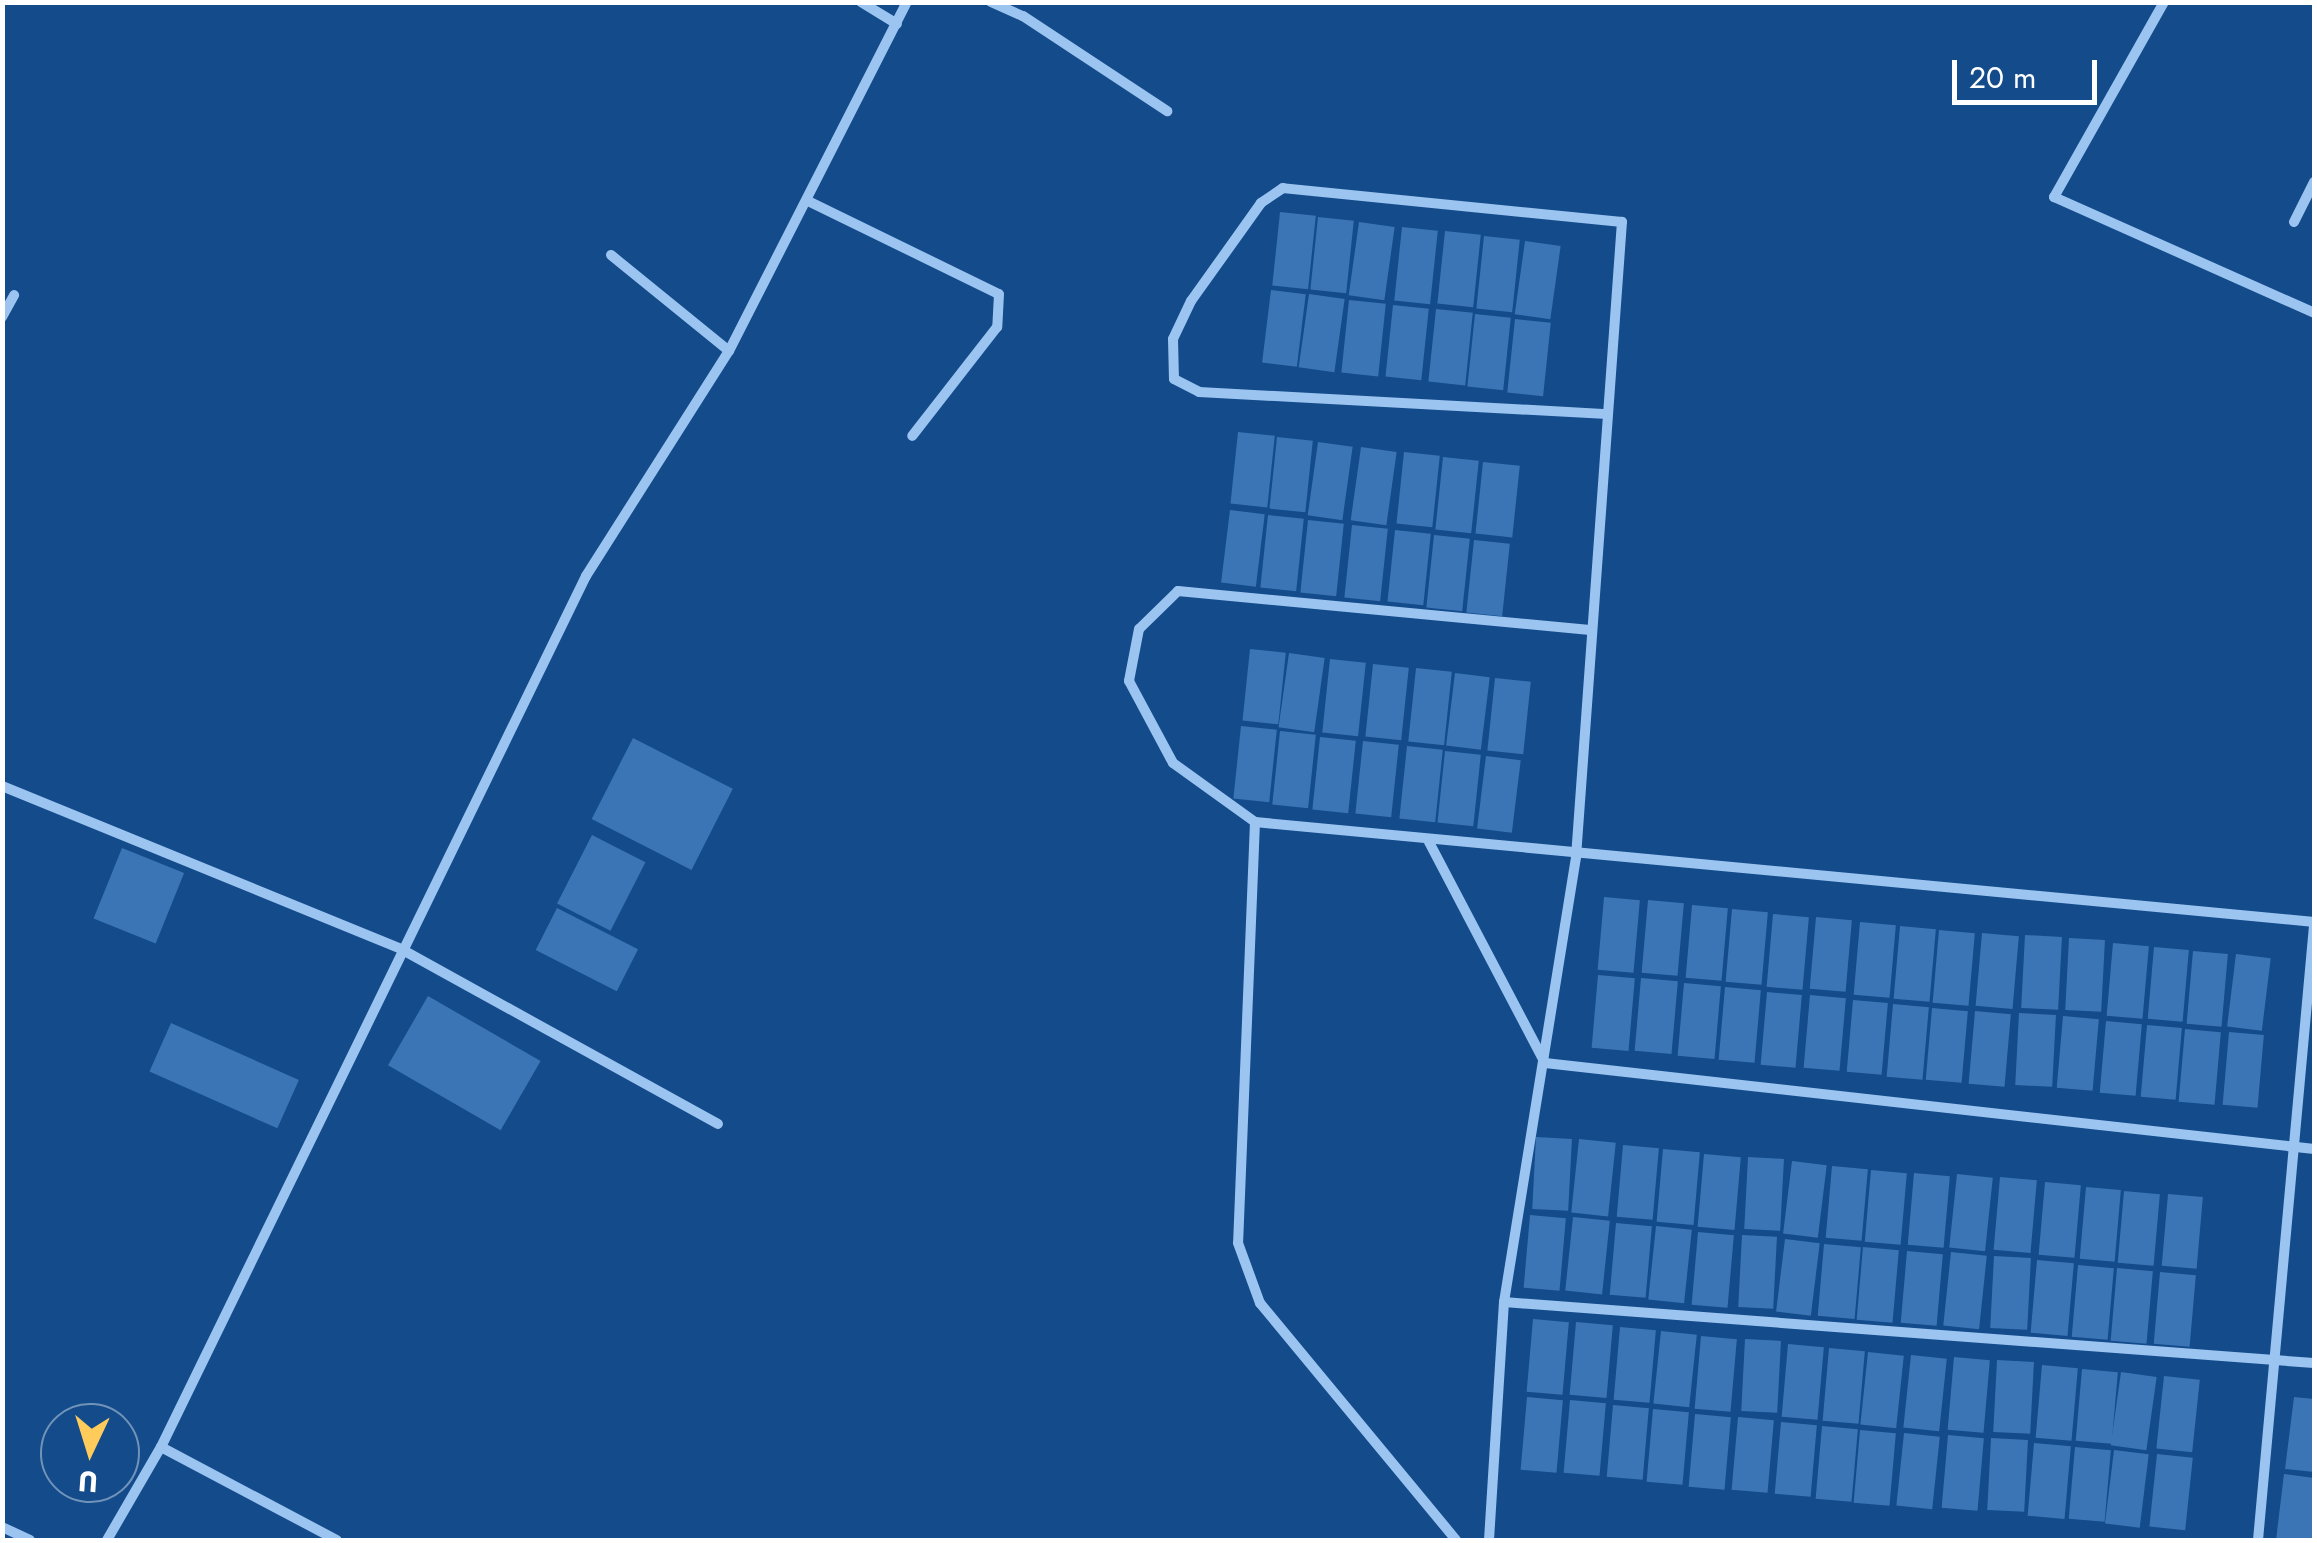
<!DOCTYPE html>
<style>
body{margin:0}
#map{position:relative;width:2317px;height:1543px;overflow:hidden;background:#134b8b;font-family:Jost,sans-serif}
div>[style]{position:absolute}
.building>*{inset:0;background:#3c75b5;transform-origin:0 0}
.street>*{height:10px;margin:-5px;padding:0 5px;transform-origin:5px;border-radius:5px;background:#9bc4f1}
span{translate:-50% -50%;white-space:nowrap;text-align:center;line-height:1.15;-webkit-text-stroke:9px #134b8b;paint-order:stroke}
.frame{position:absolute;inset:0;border:5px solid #fff;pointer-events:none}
.north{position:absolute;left:40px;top:1403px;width:100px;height:100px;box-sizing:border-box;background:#134b8b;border:2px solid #7193b9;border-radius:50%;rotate:184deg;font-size:28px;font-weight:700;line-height:40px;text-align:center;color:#fff}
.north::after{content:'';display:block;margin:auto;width:35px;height:45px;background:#ffcb5a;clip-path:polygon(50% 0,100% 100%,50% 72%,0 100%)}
.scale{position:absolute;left:1952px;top:60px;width:145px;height:45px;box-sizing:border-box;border:5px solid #fff;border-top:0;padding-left:12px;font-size:30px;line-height:35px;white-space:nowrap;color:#fff;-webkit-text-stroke:8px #134b8b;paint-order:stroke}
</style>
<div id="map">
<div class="building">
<div style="left:1280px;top:212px;width:36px;height:74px;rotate:6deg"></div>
<div style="left:1318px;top:217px;width:36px;height:73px;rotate:6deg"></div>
<div style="left:1359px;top:222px;width:36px;height:74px;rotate:8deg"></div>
<div style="left:1402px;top:227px;width:36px;height:74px;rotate:6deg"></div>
<div style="left:1445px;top:231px;width:36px;height:73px;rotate:6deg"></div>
<div style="left:1484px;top:236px;width:36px;height:73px;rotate:6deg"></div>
<div style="left:1525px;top:241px;width:36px;height:74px;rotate:8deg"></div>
<div style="left:1271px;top:290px;width:35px;height:73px;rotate:7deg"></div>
<div style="left:1309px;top:294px;width:36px;height:74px;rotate:8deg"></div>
<div style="left:1349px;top:300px;width:37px;height:73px;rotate:6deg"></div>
<div style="left:1393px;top:305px;width:36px;height:72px;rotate:6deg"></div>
<div style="left:1436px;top:309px;width:37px;height:73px;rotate:6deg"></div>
<div style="left:1475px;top:314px;width:36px;height:73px;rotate:6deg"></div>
<div style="left:1515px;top:319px;width:36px;height:74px;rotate:6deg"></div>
<div style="left:1238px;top:432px;width:37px;height:72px;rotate:6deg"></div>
<div style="left:1277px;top:437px;width:36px;height:72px;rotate:6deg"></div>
<div style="left:1318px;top:442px;width:35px;height:74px;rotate:8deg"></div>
<div style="left:1361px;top:447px;width:36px;height:74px;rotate:8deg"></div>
<div style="left:1404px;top:452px;width:36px;height:72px;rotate:6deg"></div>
<div style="left:1443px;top:457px;width:36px;height:73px;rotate:6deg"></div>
<div style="left:1483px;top:462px;width:37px;height:72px;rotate:6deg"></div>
<div style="left:1230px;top:510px;width:35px;height:73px;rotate:7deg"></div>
<div style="left:1268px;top:515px;width:36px;height:73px;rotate:6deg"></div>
<div style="left:1308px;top:520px;width:36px;height:73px;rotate:6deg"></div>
<div style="left:1352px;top:525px;width:36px;height:73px;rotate:6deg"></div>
<div style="left:1395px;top:530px;width:36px;height:72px;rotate:6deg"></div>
<div style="left:1434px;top:535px;width:36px;height:73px;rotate:6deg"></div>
<div style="left:1474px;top:540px;width:36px;height:73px;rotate:6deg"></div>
<div style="left:1250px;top:649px;width:36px;height:72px;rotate:6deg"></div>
<div style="left:1289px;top:653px;width:36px;height:75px;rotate:8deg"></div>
<div style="left:1330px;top:659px;width:36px;height:74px;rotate:6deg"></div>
<div style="left:1373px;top:664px;width:36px;height:73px;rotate:6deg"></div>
<div style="left:1416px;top:668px;width:36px;height:74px;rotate:6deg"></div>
<div style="left:1455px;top:673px;width:35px;height:73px;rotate:7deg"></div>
<div style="left:1495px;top:678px;width:36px;height:73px;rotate:6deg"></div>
<div style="left:1241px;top:726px;width:36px;height:73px;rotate:6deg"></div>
<div style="left:1280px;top:731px;width:36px;height:74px;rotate:6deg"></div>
<div style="left:1320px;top:737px;width:36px;height:73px;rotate:6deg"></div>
<div style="left:633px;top:738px;width:112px;height:91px;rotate:27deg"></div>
<div style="left:1363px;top:741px;width:36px;height:73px;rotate:6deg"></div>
<div style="left:1407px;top:746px;width:36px;height:73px;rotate:6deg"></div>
<div style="left:1445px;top:751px;width:36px;height:72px;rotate:6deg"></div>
<div style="left:1486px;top:756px;width:35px;height:73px;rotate:7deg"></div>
<div style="left:592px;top:835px;width:60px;height:77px;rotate:27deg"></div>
<div style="left:122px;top:848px;width:67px;height:76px;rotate:22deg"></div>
<div style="left:1604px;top:897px;width:36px;height:73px;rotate:5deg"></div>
<div style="left:1648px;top:900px;width:36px;height:73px;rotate:5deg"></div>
<div style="left:1692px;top:905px;width:36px;height:73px;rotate:5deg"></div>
<div style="left:557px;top:908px;width:91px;height:47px;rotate:27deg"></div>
<div style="left:1732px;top:909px;width:36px;height:73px;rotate:5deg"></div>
<div style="left:1773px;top:914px;width:36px;height:73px;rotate:5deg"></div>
<div style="left:1816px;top:917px;width:36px;height:72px;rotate:5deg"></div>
<div style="left:1860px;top:922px;width:36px;height:73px;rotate:5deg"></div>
<div style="left:1900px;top:926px;width:36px;height:73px;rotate:5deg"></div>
<div style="left:1939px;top:930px;width:36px;height:73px;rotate:5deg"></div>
<div style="left:1982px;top:933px;width:37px;height:73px;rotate:5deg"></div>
<div style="left:2025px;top:935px;width:37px;height:73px;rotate:3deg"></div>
<div style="left:2069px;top:938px;width:36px;height:72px;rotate:3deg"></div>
<div style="left:2113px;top:943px;width:36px;height:73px;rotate:5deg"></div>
<div style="left:2154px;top:947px;width:35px;height:72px;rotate:5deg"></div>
<div style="left:2193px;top:951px;width:35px;height:73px;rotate:5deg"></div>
<div style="left:2236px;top:954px;width:35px;height:73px;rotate:7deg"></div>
<div style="left:1598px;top:975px;width:37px;height:73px;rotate:5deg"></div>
<div style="left:1641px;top:978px;width:37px;height:73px;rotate:5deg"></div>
<div style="left:1684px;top:983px;width:37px;height:73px;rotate:5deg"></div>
<div style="left:1725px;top:987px;width:36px;height:73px;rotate:5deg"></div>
<div style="left:1767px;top:992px;width:35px;height:73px;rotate:5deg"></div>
<div style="left:1810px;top:995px;width:36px;height:73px;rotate:5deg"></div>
<div style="left:428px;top:996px;width:130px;height:80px;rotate:30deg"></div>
<div style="left:1853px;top:1000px;width:35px;height:72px;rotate:5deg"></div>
<div style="left:1893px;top:1004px;width:36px;height:73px;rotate:5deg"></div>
<div style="left:1932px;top:1008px;width:36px;height:72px;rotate:5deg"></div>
<div style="left:1975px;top:1011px;width:36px;height:73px;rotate:5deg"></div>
<div style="left:2019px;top:1013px;width:37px;height:72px;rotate:3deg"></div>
<div style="left:2063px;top:1016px;width:36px;height:72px;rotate:5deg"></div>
<div style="left:2106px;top:1021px;width:36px;height:72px;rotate:5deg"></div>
<div style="left:171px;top:1023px;width:140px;height:53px;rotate:24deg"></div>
<div style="left:2147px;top:1025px;width:35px;height:72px;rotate:5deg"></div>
<div style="left:2185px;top:1029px;width:36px;height:73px;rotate:5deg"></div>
<div style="left:2229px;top:1032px;width:35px;height:73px;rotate:5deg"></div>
<div style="left:1536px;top:1137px;width:36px;height:72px;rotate:3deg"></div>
<div style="left:1579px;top:1139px;width:37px;height:74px;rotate:6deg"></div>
<div style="left:1623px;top:1145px;width:36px;height:72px;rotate:5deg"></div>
<div style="left:1663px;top:1149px;width:37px;height:73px;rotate:5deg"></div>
<div style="left:1704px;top:1154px;width:37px;height:73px;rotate:5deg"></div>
<div style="left:1748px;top:1157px;width:36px;height:72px;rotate:3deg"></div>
<div style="left:1792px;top:1161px;width:35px;height:73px;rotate:7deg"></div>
<div style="left:1832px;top:1166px;width:36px;height:72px;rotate:5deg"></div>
<div style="left:1871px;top:1170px;width:36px;height:72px;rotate:5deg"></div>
<div style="left:1914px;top:1173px;width:36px;height:72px;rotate:5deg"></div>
<div style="left:1957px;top:1174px;width:36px;height:74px;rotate:6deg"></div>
<div style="left:2000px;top:1177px;width:37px;height:73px;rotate:5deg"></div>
<div style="left:2045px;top:1182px;width:36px;height:73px;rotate:5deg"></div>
<div style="left:2086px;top:1187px;width:35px;height:72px;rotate:5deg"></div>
<div style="left:2124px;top:1191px;width:36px;height:72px;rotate:5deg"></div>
<div style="left:2168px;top:1194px;width:35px;height:72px;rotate:5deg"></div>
<div style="left:1530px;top:1215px;width:36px;height:73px;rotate:5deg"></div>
<div style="left:1573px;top:1217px;width:37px;height:74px;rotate:6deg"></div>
<div style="left:1616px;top:1223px;width:36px;height:72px;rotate:5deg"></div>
<div style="left:1656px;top:1226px;width:36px;height:74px;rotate:6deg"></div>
<div style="left:1698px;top:1232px;width:36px;height:73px;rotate:5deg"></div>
<div style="left:1742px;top:1235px;width:35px;height:72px;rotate:3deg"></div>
<div style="left:1785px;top:1239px;width:35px;height:73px;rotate:7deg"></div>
<div style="left:1824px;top:1244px;width:37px;height:72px;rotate:5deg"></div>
<div style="left:1863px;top:1247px;width:36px;height:73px;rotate:5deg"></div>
<div style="left:1907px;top:1251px;width:36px;height:72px;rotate:5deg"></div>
<div style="left:1951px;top:1252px;width:36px;height:74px;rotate:6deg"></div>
<div style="left:1994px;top:1256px;width:37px;height:72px;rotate:3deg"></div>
<div style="left:2037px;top:1260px;width:37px;height:73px;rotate:5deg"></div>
<div style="left:2078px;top:1265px;width:36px;height:72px;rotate:5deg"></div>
<div style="left:2117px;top:1268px;width:36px;height:73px;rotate:5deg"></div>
<div style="left:2160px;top:1272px;width:36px;height:72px;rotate:5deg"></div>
<div style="left:1533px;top:1319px;width:36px;height:73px;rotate:5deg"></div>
<div style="left:1576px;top:1322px;width:37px;height:73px;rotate:5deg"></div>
<div style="left:1620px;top:1327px;width:36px;height:73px;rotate:5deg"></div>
<div style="left:1661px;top:1331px;width:36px;height:73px;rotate:6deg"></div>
<div style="left:1701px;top:1336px;width:36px;height:73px;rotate:5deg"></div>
<div style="left:1745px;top:1339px;width:36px;height:72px;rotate:3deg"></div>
<div style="left:1788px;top:1344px;width:36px;height:73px;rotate:5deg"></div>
<div style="left:1829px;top:1348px;width:36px;height:73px;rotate:5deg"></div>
<div style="left:1868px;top:1352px;width:36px;height:73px;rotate:6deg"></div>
<div style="left:1911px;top:1355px;width:36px;height:73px;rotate:6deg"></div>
<div style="left:1954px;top:1357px;width:36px;height:73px;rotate:5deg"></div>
<div style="left:1997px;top:1360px;width:37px;height:72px;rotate:3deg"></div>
<div style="left:2042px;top:1365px;width:36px;height:73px;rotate:5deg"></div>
<div style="left:2082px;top:1369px;width:36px;height:72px;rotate:5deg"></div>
<div style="left:2121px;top:1372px;width:36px;height:74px;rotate:8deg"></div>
<div style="left:2164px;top:1376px;width:36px;height:73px;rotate:6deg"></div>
<div style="left:1527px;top:1397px;width:36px;height:73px;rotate:5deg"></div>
<div style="clip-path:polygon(2294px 1397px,2314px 1399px,2314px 1472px,2285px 1469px)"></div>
<div style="left:1570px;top:1400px;width:36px;height:73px;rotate:5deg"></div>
<div style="left:1613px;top:1405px;width:36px;height:72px;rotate:5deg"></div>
<div style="left:1653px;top:1409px;width:36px;height:73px;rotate:5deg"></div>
<div style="left:1695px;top:1414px;width:36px;height:73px;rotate:5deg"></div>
<div style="left:1738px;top:1417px;width:36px;height:73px;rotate:5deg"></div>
<div style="left:1781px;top:1422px;width:36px;height:72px;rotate:5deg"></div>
<div style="left:1822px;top:1426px;width:36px;height:73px;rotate:5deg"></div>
<div style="left:1860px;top:1430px;width:36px;height:73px;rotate:5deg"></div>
<div style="left:1904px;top:1433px;width:36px;height:73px;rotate:6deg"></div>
<div style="left:1948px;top:1435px;width:36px;height:73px;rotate:5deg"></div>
<div style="left:1991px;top:1438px;width:37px;height:72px;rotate:3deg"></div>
<div style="left:2034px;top:1443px;width:37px;height:73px;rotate:5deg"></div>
<div style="left:2075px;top:1447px;width:36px;height:72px;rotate:5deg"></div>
<div style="left:2114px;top:1450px;width:35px;height:74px;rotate:7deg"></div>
<div style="left:2157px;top:1454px;width:36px;height:73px;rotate:6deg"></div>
<div style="clip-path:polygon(2284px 1474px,2314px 1478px,2313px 1540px,2276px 1540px)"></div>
</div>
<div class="street">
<div style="left:861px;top:2px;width:42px;rotate:31.4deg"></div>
<div style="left:991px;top:2px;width:35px;rotate:24deg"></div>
<div style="left:1023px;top:16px;width:173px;rotate:33.4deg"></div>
<div style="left:2164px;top:2px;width:224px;rotate:119.4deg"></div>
<div style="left:2054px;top:197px;width:285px;rotate:24deg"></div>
<div style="left:808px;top:201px;width:212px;rotate:26deg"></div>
<div style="left:999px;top:294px;width:33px;rotate:93deg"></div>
<div style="left:997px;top:327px;width:138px;rotate:127.9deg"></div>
<div style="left:2294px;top:222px;width:45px;rotate:-63.4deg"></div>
<div style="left:611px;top:255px;width:152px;rotate:39.1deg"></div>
<div style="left:2px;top:317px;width:25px;rotate:-61deg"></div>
<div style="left:1590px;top:630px;width:414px;rotate:-174.6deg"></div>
<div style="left:1178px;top:591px;width:54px;rotate:135.7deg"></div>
<div style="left:1139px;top:629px;width:53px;rotate:100.9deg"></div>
<div style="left:1129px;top:681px;width:93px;rotate:61.8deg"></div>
<div style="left:1173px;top:763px;width:101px;rotate:35.7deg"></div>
<div style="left:1255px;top:822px;width:1064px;rotate:5.39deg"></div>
<div style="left:2px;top:786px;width:431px;rotate:22.2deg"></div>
<div style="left:401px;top:949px;width:362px;rotate:28.9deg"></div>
<div style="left:1255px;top:822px;width:421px;rotate:92.3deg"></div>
<div style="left:1238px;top:1243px;width:64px;rotate:69.9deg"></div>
<div style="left:1260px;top:1303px;width:308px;rotate:50.4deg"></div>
<div style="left:1429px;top:842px;width:250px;rotate:62.3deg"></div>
<div style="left:1545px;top:1063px;width:774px;rotate:6.38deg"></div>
<div style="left:1504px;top:1302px;width:812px;rotate:4.31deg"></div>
<div style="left:161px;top:1447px;width:199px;rotate:27.9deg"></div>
<div style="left:2px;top:1527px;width:31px;rotate:25deg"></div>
<div style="left:107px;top:1540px;width:108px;rotate:-59.9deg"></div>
<div style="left:161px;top:1447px;width:969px;rotate:-63.99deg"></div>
<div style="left:586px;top:576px;width:267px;rotate:-57.6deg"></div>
<div style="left:729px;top:351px;width:392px;rotate:-63deg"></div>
<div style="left:1489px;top:1540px;width:238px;rotate:-86.4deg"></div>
<div style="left:1504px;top:1302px;width:451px;rotate:-80.8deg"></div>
<div style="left:1576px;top:857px;width:637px;rotate:-85.86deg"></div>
<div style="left:1622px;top:222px;width:341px;rotate:-174.3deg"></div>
<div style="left:1283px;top:188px;width:27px;rotate:146deg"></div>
<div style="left:1261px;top:203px;width:120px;rotate:125.5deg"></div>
<div style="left:1191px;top:301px;width:42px;rotate:115.3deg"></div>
<div style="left:1173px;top:339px;width:40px;rotate:88.6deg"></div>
<div style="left:1174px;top:379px;width:28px;rotate:27deg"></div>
<div style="left:1199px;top:392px;width:409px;rotate:3.1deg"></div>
<div style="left:2258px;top:1540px;width:617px;rotate:-84.79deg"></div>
</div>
<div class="frame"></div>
<div class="north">U</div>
<div class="scale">20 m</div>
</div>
